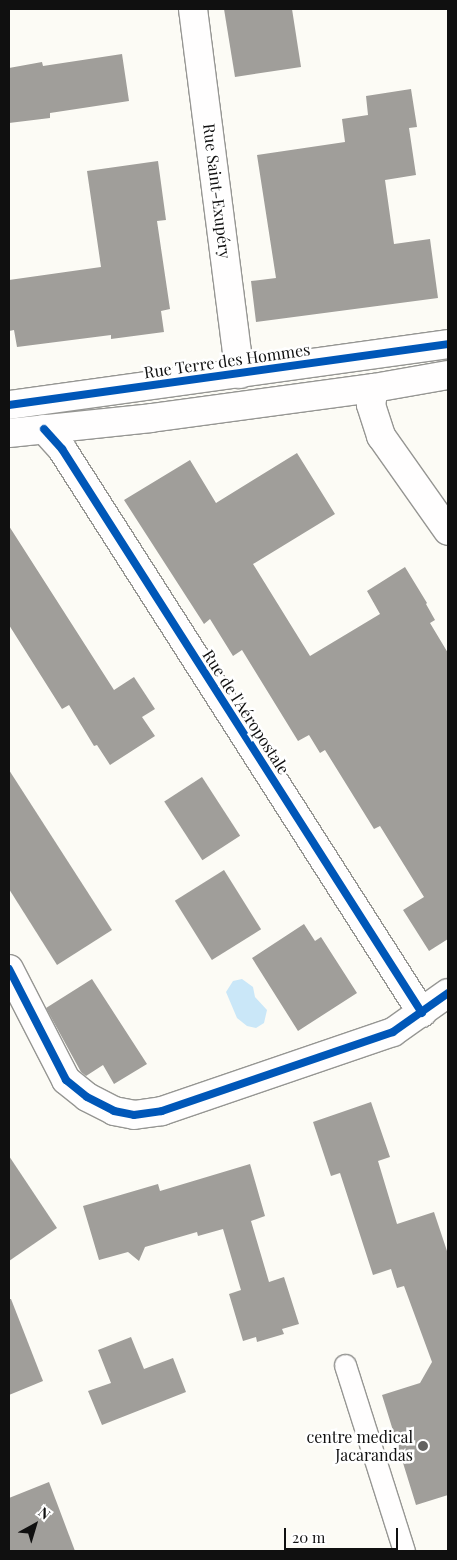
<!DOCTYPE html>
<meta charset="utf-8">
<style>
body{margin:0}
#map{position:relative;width:457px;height:1560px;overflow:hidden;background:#fcfbf5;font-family:"Playfair Display",serif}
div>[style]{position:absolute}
.water>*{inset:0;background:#cae7f8}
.building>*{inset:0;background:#a09e9a;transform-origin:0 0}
.roads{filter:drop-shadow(1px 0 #969693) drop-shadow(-1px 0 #969693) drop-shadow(0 1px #969693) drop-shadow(0 -1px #969693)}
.service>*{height:21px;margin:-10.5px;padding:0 10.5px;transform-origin:10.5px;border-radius:10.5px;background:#fffefe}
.minor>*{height:28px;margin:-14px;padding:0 14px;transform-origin:14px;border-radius:14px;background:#fffefe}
.tertiary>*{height:28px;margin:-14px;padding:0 14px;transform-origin:14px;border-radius:14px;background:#fffefe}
.cycleway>*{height:8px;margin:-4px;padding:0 4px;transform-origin:4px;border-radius:4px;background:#0057b8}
.dots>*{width:14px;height:14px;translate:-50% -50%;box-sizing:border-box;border:2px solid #fff;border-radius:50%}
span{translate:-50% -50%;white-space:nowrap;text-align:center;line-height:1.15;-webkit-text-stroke:5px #fff;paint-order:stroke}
.street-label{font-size:16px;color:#101010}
.poi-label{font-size:16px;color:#101010}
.right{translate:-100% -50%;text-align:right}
.frame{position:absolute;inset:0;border:10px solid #101010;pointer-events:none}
.north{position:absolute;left:10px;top:1500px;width:50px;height:50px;-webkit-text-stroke:4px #fff;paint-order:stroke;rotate:39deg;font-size:14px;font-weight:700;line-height:20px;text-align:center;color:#101010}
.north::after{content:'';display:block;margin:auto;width:18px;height:22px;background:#101010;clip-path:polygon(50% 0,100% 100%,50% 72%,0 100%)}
.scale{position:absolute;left:284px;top:1528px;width:114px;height:22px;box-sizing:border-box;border:2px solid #101010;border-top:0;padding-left:6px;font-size:15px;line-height:18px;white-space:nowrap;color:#101010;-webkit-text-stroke:4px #fff;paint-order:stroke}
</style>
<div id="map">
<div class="water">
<div style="clip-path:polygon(242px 979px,253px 987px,255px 997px,267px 1010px,264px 1023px,256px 1028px,247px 1026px,237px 1018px,226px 992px,233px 981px)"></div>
</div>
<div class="building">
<div style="clip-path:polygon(224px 9px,292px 9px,301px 67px,235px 77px)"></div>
<div style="clip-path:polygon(122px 54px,129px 101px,50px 113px,50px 118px,9px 123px,9px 68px,42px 62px,43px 66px)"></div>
<div style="clip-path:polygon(411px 89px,417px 127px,409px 128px,416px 175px,385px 180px,394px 244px,430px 239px,438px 298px,256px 322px,251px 281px,276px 278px,257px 155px,345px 142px,342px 119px,368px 115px,366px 96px)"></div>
<div style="clip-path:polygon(158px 161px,166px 220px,157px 221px,170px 309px,161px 311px,164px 332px,111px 339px,111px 335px,17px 347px,14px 330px,9px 331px,9px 280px,101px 267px,87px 171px)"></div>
<div style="clip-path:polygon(297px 453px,335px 514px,253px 564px,310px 656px,380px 614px,367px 591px,405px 567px,427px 603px,426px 604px,435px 620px,430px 623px,448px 653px,448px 939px,429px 951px,403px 910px,424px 897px,380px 826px,374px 829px,325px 750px,320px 753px,309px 735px,298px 741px,242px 650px,233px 656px,210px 619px,204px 624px,124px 500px,190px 460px,216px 503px)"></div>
<div style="clip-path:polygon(9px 526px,114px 690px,134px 677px,155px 709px,142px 717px,155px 736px,110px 765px,97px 745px,94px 746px,69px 705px,62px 709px,9px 625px)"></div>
<div style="clip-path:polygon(9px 770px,112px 930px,57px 965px,9px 889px)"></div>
<div style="left:202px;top:777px;width:70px;height:45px;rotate:57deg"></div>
<div style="left:224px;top:870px;width:70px;height:58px;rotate:58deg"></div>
<div style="clip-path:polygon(304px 924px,315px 941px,321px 937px,357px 993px,298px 1031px,252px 958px)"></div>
<div style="clip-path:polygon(92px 979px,147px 1064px,114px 1084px,103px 1065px,86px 1076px,81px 1072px,46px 1008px)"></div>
<div style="clip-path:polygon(371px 1102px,390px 1157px,378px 1161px,397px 1224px,434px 1212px,448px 1254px,448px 1495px,416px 1505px,382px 1395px,420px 1383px,432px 1362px,404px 1286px,397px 1288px,391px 1269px,373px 1275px,340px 1173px,331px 1176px,313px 1122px)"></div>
<div style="clip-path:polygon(9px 1156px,57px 1228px,9px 1261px)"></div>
<div style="clip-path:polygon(250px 1164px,265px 1216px,251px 1221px,269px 1282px,284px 1277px,299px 1324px,282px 1329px,284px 1334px,257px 1342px,256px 1337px,243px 1341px,229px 1294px,241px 1290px,223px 1229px,198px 1236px,197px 1232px,145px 1247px,139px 1261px,128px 1252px,99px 1260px,83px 1206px,158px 1184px,160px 1191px)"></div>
<div style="clip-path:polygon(9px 1299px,11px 1299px,43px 1381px,9px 1395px)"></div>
<div style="clip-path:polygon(131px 1337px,144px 1369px,173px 1358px,186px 1392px,102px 1425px,88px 1391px,111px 1383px,98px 1350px)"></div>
<div style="clip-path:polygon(49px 1482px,75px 1551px,9px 1551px,9px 1498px)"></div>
</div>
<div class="roads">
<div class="service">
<div style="left:345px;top:1365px;width:195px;rotate:72.4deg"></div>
</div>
<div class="minor">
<div style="left:193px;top:9px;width:368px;rotate:82.7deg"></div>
<div style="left:374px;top:388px;width:17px;rotate:100deg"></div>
<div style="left:371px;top:405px;width:33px;rotate:72deg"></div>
<div style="left:381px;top:436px;width:116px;rotate:54.8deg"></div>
<div style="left:44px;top:429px;width:27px;rotate:48deg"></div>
<div style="left:62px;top:449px;width:669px;rotate:57.45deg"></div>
<div style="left:9px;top:969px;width:125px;rotate:62.8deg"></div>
<div style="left:66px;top:1080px;width:27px;rotate:39deg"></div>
<div style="left:87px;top:1097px;width:30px;rotate:27deg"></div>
<div style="left:114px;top:1111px;width:20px;rotate:11deg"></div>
<div style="left:134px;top:1115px;width:28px;rotate:-8deg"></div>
<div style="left:162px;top:1111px;width:244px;rotate:-18.9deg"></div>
<div style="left:393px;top:1032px;width:67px;rotate:-35.3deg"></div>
</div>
<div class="tertiary">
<div style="left:9px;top:405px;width:443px;rotate:-7.9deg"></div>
<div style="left:9px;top:433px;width:143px;rotate:-6deg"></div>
<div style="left:151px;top:418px;width:225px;rotate:-7.7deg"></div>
<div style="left:374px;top:388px;width:75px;rotate:-10deg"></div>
</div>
</div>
<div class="cycleway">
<div style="left:9px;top:405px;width:443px;rotate:-7.9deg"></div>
<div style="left:44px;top:429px;width:27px;rotate:48deg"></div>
<div style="left:62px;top:449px;width:669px;rotate:57.45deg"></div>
<div style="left:9px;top:969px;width:125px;rotate:62.8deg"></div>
<div style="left:66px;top:1080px;width:27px;rotate:39deg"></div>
<div style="left:87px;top:1097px;width:30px;rotate:27deg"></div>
<div style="left:114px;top:1111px;width:20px;rotate:11deg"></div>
<div style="left:134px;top:1115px;width:28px;rotate:-8deg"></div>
<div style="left:162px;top:1111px;width:244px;rotate:-18.9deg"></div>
<div style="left:393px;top:1032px;width:67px;rotate:-35.3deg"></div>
</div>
<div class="dots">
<div style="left:423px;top:1446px;background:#636260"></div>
</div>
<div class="street-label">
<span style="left:217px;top:191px;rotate:83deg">Rue Saint-Exupéry</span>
<span style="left:227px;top:361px;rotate:-8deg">Rue Terre des Hommes</span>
<span style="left:246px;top:712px;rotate:57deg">Rue de l'Aéropostale</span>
</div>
<div class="poi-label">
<span class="right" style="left:413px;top:1446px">centre medical<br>Jacarandas</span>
</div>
<div class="frame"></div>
<div class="north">N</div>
<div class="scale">20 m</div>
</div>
